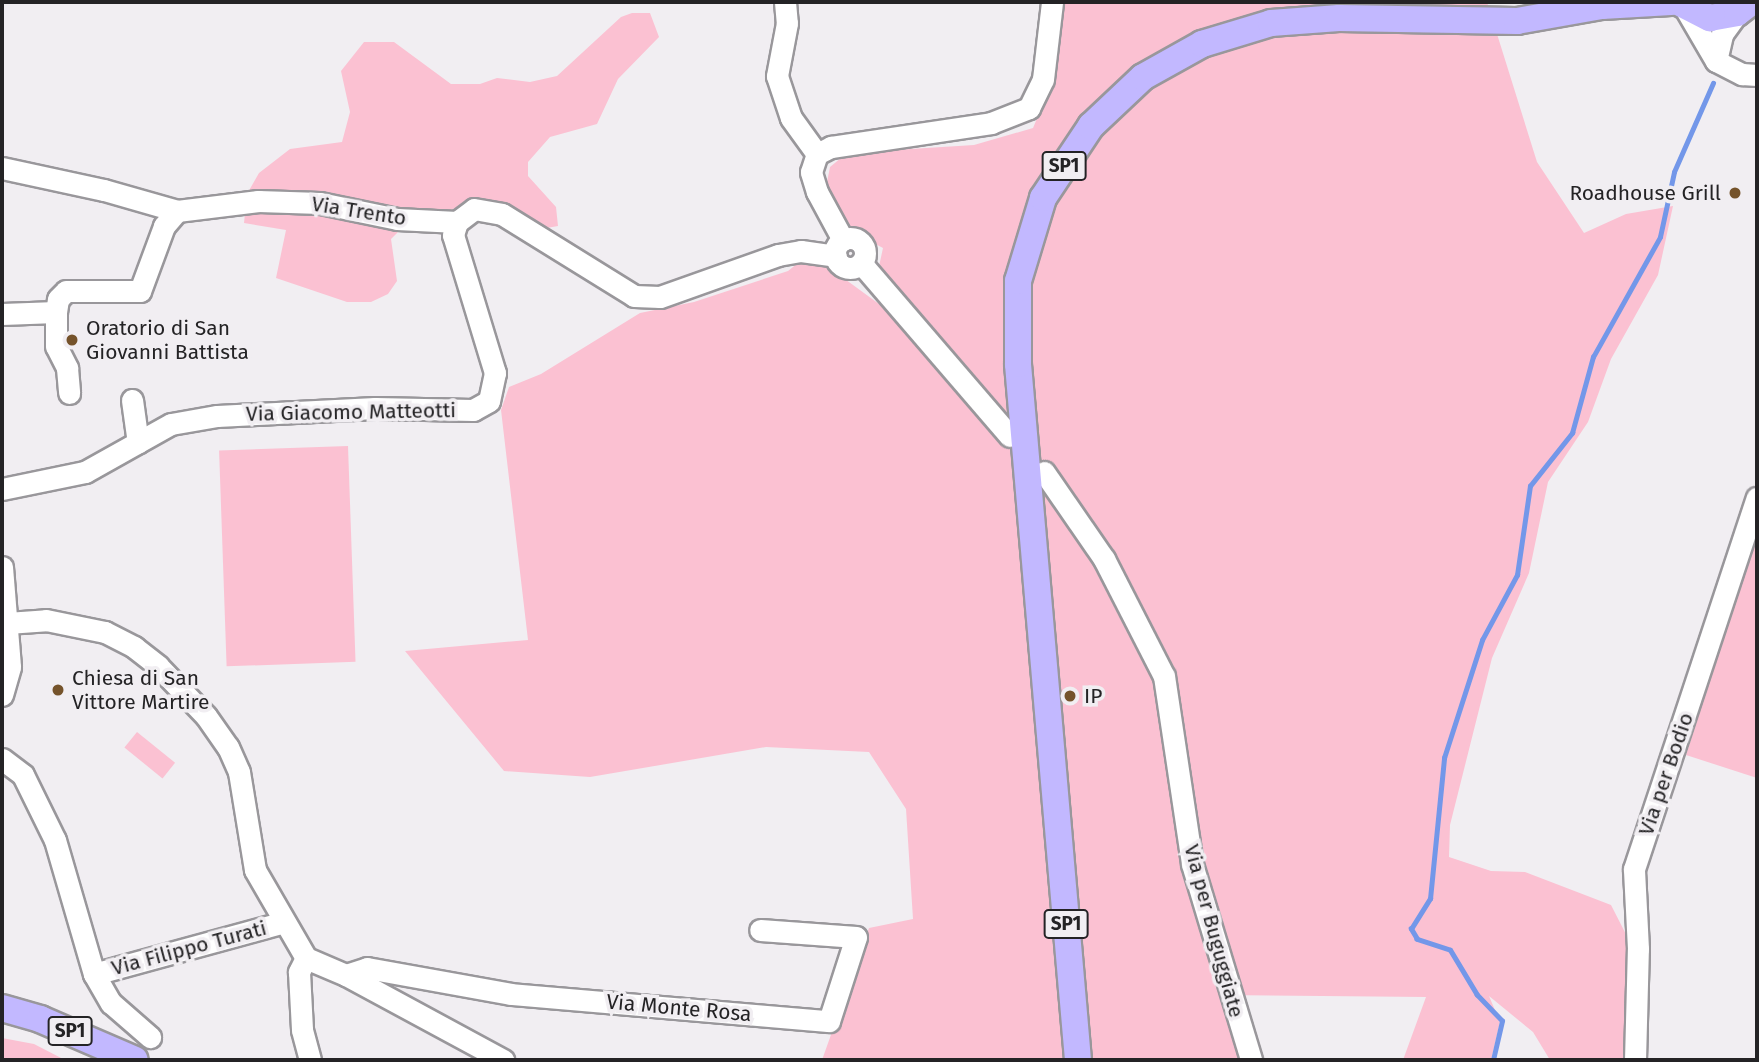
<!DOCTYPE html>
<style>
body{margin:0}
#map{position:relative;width:1759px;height:1062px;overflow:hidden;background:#f1eef2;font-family:"Fira Sans",sans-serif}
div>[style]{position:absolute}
.green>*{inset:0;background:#fbc1d2;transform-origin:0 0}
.stream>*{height:4.5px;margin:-2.25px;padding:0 2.25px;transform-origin:2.25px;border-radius:2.25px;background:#7397e9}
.roads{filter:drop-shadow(2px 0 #99979b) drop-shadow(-2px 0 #99979b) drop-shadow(0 2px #99979b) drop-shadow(0 -2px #99979b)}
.minor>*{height:21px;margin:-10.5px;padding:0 10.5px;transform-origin:10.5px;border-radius:10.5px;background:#fff}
.minor>.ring{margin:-10.5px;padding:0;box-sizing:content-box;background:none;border:21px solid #fff;border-radius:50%}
.major>*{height:26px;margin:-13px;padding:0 13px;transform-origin:13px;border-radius:13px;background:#c2b8ff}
.dots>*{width:19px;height:19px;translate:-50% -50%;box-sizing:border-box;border:4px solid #f1eef2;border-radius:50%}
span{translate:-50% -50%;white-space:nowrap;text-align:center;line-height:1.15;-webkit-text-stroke:7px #f1eef2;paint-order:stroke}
.shield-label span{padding:2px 5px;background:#f1eef2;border:2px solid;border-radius:5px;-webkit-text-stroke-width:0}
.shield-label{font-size:19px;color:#242325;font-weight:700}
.poi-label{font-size:21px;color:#242325}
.right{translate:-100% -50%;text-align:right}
.left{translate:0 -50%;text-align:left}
.street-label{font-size:21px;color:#242325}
.frame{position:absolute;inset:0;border:4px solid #242325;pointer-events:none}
</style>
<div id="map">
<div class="green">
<div style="clip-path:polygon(1064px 2px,1487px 2px,1537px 162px,1584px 233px,1626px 214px,1673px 206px,1658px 275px,1611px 359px,1588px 422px,1548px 482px,1529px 573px,1492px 658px,1450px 825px,1449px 857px,1491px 871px,1525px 872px,1611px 905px,1632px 946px,1630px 1060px,1550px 1060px,1533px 1032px,1489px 996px,1500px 1022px,1491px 1060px,1403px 1060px,1426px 997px,1219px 995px,1242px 1060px,822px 1060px,869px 928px,913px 919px,906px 809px,869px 752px,766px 747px,590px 777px,504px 771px,405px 651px,528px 640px,501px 410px,509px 387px,541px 374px,640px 313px,694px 302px,788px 271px,803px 259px,827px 266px,890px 312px,878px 271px,883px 248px,847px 229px,826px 187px,830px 167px,847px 153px,974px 145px,1033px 128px,1057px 71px)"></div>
<div style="clip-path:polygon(632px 13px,650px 13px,659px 37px,618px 79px,597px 124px,550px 137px,528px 162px,528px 176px,556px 207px,558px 226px,541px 229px,470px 203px,404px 226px,391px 239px,397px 281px,388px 294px,371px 302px,347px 302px,276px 278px,286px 230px,244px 223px,247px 194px,259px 173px,290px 149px,342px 142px,350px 112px,341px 71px,364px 42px,394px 42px,451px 84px,480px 84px,497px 78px,530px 82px,557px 76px,621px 17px)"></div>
<div style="left:348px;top:446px;width:216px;height:129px;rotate:88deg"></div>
<div style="clip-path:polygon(1757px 531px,1757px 778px,1686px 755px)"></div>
<div style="left:137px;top:732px;width:49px;height:20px;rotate:39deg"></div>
<div style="clip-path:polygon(2px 1038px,34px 1044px,65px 1060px,2px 1060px)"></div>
</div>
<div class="stream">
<div style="left:1493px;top:1060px;width:40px;rotate:-77deg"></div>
<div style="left:1502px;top:1021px;width:36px;rotate:-134deg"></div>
<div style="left:1477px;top:995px;width:52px;rotate:-121deg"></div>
<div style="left:1450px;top:950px;width:35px;rotate:-162deg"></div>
<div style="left:1417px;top:939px;width:12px;rotate:-121deg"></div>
<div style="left:1411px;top:929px;width:36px;rotate:-58deg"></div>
<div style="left:1430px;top:899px;width:142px;rotate:-84.3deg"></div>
<div style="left:1444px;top:758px;width:124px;rotate:-72.1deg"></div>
<div style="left:1482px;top:640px;width:74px;rotate:-61.7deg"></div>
<div style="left:1517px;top:575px;width:90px;rotate:-81.7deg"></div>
<div style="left:1530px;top:486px;width:68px;rotate:-51.6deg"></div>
<div style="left:1572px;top:433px;width:79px;rotate:-74.6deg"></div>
<div style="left:1593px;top:357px;width:137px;rotate:-60.8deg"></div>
<div style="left:1660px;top:237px;width:66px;rotate:-77.8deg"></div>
<div style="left:1674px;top:172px;width:97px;rotate:-66.3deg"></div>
</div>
<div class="roads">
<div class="minor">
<div style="left:785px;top:2px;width:21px;rotate:85deg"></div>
<div style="left:787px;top:23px;width:54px;rotate:100.7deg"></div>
<div style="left:777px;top:76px;width:44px;rotate:71.6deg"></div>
<div style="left:791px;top:118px;width:44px;rotate:54.2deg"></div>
<div style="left:1685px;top:8px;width:61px;rotate:59.7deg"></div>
<div style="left:1716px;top:61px;width:29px;rotate:27deg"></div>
<div style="left:1742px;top:74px;width:15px;rotate:4deg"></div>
<div style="left:1716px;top:61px;width:28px;rotate:-77deg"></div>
<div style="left:1722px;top:34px;width:26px;rotate:-54deg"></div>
<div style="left:2px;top:168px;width:104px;rotate:12.2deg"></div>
<div style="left:104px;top:190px;width:76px;rotate:16deg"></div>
<div class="ring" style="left:835px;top:238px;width:9px;height:9px"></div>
<div style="left:843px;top:240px;width:55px;rotate:-118.4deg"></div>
<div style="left:817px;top:192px;width:21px;rotate:-107deg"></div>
<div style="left:811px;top:172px;width:19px;rotate:-72deg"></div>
<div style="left:817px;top:154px;width:16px;rotate:-27deg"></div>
<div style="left:831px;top:147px;width:162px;rotate:-8.5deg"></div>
<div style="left:991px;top:123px;width:41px;rotate:-21.5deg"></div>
<div style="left:1029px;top:108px;width:32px;rotate:-64deg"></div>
<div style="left:1043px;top:79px;width:78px;rotate:-83.3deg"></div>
<div style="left:861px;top:263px;width:228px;rotate:49.3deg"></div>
<div style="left:56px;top:312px;width:34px;rotate:90deg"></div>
<div style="left:56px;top:346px;width:25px;rotate:63deg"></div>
<div style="left:67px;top:368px;width:25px;rotate:85deg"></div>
<div style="left:2px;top:314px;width:54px;rotate:-2.1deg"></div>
<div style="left:56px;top:312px;width:13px;rotate:-81deg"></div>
<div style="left:58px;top:299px;width:11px;rotate:-45deg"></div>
<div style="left:66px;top:291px;width:74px"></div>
<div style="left:140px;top:291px;width:69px;rotate:-69.7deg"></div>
<div style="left:164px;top:226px;width:20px;rotate:-49deg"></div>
<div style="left:177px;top:211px;width:82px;rotate:-7deg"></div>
<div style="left:258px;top:201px;width:62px;rotate:1.8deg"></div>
<div style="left:320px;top:203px;width:79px;rotate:11.7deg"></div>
<div style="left:397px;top:219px;width:60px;rotate:2.9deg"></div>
<div style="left:132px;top:400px;width:43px;rotate:82.1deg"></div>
<div style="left:1044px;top:472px;width:106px;rotate:55.4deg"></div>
<div style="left:1104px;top:559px;width:131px;rotate:62.9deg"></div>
<div style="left:1164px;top:676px;width:190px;rotate:81.5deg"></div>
<div style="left:1192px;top:864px;width:205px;rotate:73.2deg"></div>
<div style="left:2px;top:489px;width:85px;rotate:-11.6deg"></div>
<div style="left:85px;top:472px;width:98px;rotate:-29.2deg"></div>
<div style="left:171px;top:424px;width:47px;rotate:-9.9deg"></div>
<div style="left:217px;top:416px;width:158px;rotate:-2.9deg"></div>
<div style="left:375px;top:408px;width:98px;rotate:1.2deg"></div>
<div style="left:473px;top:410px;width:18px;rotate:-29deg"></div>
<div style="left:489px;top:401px;width:29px;rotate:-78deg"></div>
<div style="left:495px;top:373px;width:144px;rotate:-106.9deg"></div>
<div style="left:453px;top:235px;width:14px;rotate:-73deg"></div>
<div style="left:457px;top:222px;width:21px;rotate:-37deg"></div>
<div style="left:474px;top:209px;width:28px;rotate:10deg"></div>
<div style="left:502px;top:214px;width:155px;rotate:31.8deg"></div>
<div style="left:634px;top:296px;width:26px;rotate:2deg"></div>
<div style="left:660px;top:297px;width:125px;rotate:-19.6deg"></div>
<div style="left:778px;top:255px;width:23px;rotate:-10deg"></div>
<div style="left:801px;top:251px;width:35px;rotate:8deg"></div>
<div style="left:2px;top:567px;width:100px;rotate:85.4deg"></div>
<div style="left:10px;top:667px;width:29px;rotate:106deg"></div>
<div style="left:7px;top:623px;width:39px;rotate:-4deg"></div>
<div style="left:46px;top:620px;width:60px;rotate:11.5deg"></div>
<div style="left:105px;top:632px;width:33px;rotate:27deg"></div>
<div style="left:134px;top:647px;width:31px;rotate:38deg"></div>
<div style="left:158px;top:666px;width:69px;rotate:46.2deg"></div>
<div style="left:206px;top:716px;width:38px;rotate:55deg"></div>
<div style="left:228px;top:747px;width:27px;rotate:66deg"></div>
<div style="left:239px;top:772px;width:99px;rotate:80.7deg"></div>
<div style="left:255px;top:870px;width:102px;rotate:59.9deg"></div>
<div style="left:306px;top:958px;width:43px;rotate:23deg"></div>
<div style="left:346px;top:975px;width:179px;rotate:28.4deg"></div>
<div style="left:2px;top:759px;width:26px;rotate:37deg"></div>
<div style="left:23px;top:775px;width:72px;rotate:63.8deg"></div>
<div style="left:55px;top:840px;width:140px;rotate:73.8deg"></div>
<div style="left:94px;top:974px;width:34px;rotate:60deg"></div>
<div style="left:111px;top:1003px;width:52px;rotate:41.1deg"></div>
<div style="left:306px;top:958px;width:16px;rotate:117deg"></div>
<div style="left:299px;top:972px;width:58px;rotate:87deg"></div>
<div style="left:302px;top:1030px;width:31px;rotate:75deg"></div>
<div style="left:94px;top:974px;width:197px;rotate:-15.3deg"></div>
<div style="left:346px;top:975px;width:22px;rotate:-18deg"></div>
<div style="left:367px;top:968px;width:146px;rotate:10.2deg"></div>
<div style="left:511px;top:994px;width:319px;rotate:4.9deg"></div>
<div style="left:829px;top:1021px;width:88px;rotate:-72.2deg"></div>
<div style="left:856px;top:937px;width:96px;rotate:-175.8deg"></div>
<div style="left:1635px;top:1060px;width:111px;rotate:-88.5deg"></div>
<div style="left:1638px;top:949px;width:80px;rotate:-92.9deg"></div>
<div style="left:1634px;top:869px;width:391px;rotate:-71.7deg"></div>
</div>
<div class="major">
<div style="left:1678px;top:2px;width:36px;rotate:27deg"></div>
<div style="left:1710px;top:18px;width:27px;rotate:-10deg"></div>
<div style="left:1737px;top:13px;width:18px;rotate:-38deg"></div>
<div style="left:2px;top:1008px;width:40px;rotate:16deg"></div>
<div style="left:40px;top:1019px;width:103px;rotate:23.3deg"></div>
<div style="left:1078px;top:1060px;width:699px;rotate:-94.93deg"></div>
<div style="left:1018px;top:364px;width:83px;rotate:-90deg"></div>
<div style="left:1018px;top:281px;width:87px;rotate:-73.2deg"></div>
<div style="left:1043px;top:198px;width:87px;rotate:-56.3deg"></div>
<div style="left:1091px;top:126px;width:71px;rotate:-43.3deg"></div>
<div style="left:1143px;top:77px;width:68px;rotate:-29.2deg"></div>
<div style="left:1202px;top:44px;width:72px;rotate:-16.9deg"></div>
<div style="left:1271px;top:23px;width:68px;rotate:-4.2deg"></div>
<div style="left:1339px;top:18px;width:178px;rotate:1deg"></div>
<div style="left:1517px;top:21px;width:86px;rotate:-10deg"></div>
<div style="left:1602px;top:6px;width:69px;rotate:-3.3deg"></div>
</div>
</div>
<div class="dots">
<div style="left:1735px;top:193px;background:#75532b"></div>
<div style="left:72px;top:340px;background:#75532b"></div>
<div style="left:58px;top:690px;background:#75532b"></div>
<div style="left:1070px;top:696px;background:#75532b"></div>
</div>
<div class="shield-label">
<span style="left:1064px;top:166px">SP1</span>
<span style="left:1066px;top:924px">SP1</span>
<span style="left:70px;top:1031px">SP1</span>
</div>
<div class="poi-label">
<span class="right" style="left:1721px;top:193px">Roadhouse Grill</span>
<span class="left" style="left:86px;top:340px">Oratorio di San<br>Giovanni Battista</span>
<span class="left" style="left:72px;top:690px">Chiesa di San<br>Vittore Martire</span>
<span class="left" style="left:1084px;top:696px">IP</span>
</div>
<div class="street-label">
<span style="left:359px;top:211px;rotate:9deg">Via Trento</span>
<span style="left:351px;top:412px;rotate:-1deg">Via Giacomo Matteotti</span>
<span style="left:1666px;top:774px;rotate:-71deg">Via per Bodio</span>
<span style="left:1214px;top:931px;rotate:75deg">Via per Buguggiate</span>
<span style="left:189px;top:948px;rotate:-15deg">Via Filippo Turati</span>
<span style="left:679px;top:1008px;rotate:5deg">Via Monte Rosa</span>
</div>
<div class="frame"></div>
</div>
